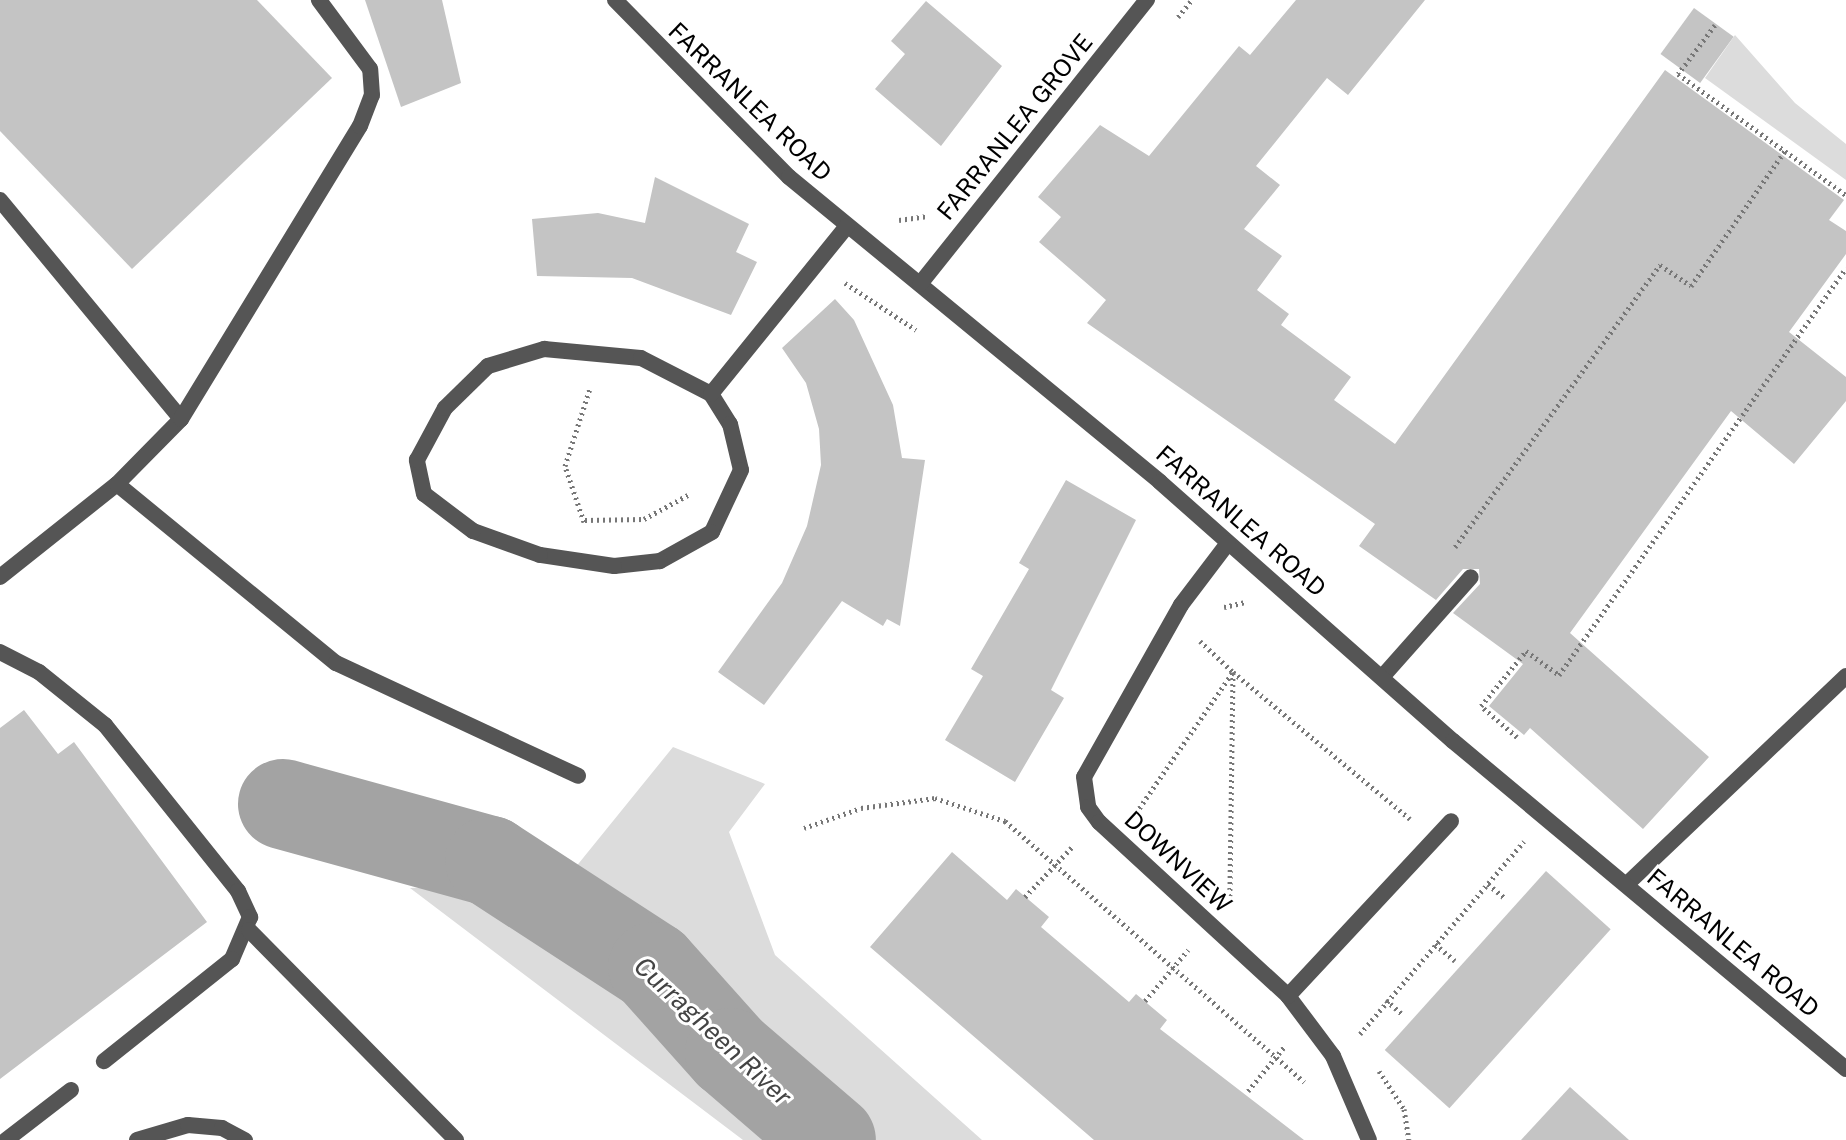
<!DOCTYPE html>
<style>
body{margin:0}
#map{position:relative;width:1846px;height:1140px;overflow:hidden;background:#fff;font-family:"Public Sans",sans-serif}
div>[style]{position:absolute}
.green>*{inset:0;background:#dcdcdc}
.river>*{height:90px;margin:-45px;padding:0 45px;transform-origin:45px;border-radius:45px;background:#a3a3a3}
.building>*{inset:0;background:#c4c4c4;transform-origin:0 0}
.path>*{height:5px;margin-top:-2.5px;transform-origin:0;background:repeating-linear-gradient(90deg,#777 0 2px,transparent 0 6px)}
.lane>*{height:16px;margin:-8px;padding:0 8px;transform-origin:8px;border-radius:8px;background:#555}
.street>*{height:16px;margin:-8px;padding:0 8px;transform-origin:8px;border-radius:8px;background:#555}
span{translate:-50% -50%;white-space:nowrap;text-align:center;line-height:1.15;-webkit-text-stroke:6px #fff;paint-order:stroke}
.street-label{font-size:24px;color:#000}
.water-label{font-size:26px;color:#444;font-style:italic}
</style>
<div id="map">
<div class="green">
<div style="clip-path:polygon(1735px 35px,1795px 103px,1846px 144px,1846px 180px,1705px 78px)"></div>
<div style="clip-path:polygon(673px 747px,765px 784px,729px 832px,775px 955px,982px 1140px,743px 1140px,410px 888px,562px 884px)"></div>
</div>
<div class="river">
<div style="left:283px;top:804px;width:215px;rotate:15.4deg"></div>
<div style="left:490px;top:861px;width:194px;rotate:33deg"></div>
<div style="left:653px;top:967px;width:115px;rotate:48.2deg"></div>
<div style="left:730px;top:1053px;width:133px;rotate:40.7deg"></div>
</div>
<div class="building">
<div style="clip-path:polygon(0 0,257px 0,332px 78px,132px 269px,0 131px)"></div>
<div style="clip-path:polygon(365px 0,442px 0,461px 83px,401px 107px)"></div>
<div style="clip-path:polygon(1296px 0,1425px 0,1348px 95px,1327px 78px,1256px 166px,1280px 185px,1244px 229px,1282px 256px,1257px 290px,1289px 314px,1281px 325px,1351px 377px,1334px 400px,1395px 444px,1665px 70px,1844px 200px,1829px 220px,1846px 231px,1846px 254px,1789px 332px,1846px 377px,1846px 401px,1794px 464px,1731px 411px,1570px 633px,1709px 757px,1643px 829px,1530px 728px,1524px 735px,1489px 706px,1523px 664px,1453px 613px,1480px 584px,1479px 569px,1463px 569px,1436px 600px,1359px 546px,1375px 524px,1087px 323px,1106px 300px,1039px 242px,1061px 217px,1038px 197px,1100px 125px,1149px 156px,1239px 46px,1250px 55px)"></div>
<div style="clip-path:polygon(926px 1px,1002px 66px,941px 146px,875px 89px,905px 54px,891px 41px)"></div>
<div style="left:1694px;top:8px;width:49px;height:57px;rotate:36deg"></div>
<div style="clip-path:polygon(655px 177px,749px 224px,736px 252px,757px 262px,731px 315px,632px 278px,537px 276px,532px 219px,598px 213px,645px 223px)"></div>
<div style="clip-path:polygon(835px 299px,854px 320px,893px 405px,902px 458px,925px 460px,900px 626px,887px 619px,883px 626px,842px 601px,764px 705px,718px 672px,782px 583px,807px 526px,821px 465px,819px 429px,806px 383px,782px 348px)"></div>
<div style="clip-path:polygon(1066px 480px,1136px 520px,1051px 690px,1064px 698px,1015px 782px,945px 740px,983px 676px,971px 669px,1029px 569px,1019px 563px)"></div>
<div style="clip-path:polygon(24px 710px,58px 754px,74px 742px,207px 922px,0 1079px,0 728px)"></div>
<div style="clip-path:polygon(952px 852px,1007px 900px,1016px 889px,1049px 917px,1041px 927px,1129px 1002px,1136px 994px,1167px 1020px,1160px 1029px,1304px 1140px,1094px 1140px,870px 947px)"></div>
<div style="left:1546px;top:871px;width:87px;height:241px;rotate:42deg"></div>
<div style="clip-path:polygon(1570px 1087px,1629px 1140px,1521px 1140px)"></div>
</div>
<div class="path">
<div style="left:1178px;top:17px;width:22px;rotate:-51deg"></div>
<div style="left:1715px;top:25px;width:61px;rotate:127.1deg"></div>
<div style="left:1678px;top:74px;width:207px;rotate:35.8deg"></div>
<div style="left:899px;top:220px;width:29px;rotate:-8deg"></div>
<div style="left:845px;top:283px;width:85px;rotate:33.5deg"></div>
<div style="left:585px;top:520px;width:59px;rotate:-1deg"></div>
<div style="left:644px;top:519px;width:50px;rotate:-28.6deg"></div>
<div style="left:584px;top:522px;width:59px;rotate:-108.7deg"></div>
<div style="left:565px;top:466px;width:82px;rotate:-72.2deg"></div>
<div style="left:1455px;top:547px;width:349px;rotate:-54deg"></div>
<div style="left:1660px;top:265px;width:37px;rotate:34deg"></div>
<div style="left:1691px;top:286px;width:165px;rotate:-55.2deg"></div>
<div style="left:1224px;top:607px;width:22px;rotate:-13deg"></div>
<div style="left:1200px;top:641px;width:45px;rotate:43.2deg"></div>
<div style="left:1233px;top:672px;width:224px;rotate:90.8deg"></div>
<div style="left:1517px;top:737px;width:48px;rotate:-139.3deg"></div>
<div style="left:1481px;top:706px;width:71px;rotate:-50.7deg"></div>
<div style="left:1526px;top:651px;width:41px;rotate:36deg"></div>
<div style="left:1559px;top:675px;width:498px;rotate:-54.8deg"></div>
<div style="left:1136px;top:813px;width:171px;rotate:-55.5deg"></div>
<div style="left:1233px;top:672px;width:230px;rotate:39.7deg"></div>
<div style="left:804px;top:828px;width:60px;rotate:-19.3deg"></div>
<div style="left:861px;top:808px;width:75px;rotate:-7.7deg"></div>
<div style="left:935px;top:798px;width:74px;rotate:18.2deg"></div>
<div style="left:1005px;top:821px;width:397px;rotate:41.1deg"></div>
<div style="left:1488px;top:884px;width:23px;rotate:40deg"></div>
<div style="left:1025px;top:897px;width:71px;rotate:-46.7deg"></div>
<div style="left:1435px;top:944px;width:26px;rotate:40deg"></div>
<div style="left:1386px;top:1000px;width:23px;rotate:41deg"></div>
<div style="left:1145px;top:1001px;width:67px;rotate:-49.9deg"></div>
<div style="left:1360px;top:1034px;width:253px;rotate:-49.6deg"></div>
<div style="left:1379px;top:1071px;width:45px;rotate:56.7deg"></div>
<div style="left:1404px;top:1109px;width:31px;rotate:81deg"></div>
<div style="left:1248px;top:1091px;width:58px;rotate:-50.6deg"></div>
</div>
<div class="lane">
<div style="left:0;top:200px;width:284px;rotate:50.4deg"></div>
<div style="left:117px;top:484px;width:283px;rotate:39.3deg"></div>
<div style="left:336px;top:663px;width:267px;rotate:25deg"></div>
<div style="left:0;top:577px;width:149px;rotate:-38.5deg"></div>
<div style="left:117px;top:484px;width:91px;rotate:-45.4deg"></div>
<div style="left:181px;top:419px;width:343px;rotate:-58.6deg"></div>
<div style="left:360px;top:126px;width:33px;rotate:-69deg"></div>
<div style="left:372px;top:95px;width:26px;rotate:-94deg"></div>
<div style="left:370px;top:69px;width:86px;rotate:-126.5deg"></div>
<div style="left:0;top:652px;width:44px;rotate:27.1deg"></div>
<div style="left:39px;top:672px;width:85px;rotate:38.8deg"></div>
<div style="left:105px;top:725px;width:213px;rotate:51.3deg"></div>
<div style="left:238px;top:891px;width:29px;rotate:65deg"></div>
<div style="left:250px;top:917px;width:46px;rotate:113.2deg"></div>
<div style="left:232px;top:959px;width:164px;rotate:141.4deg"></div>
<div style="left:1383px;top:676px;width:132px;rotate:-48.4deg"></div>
<div style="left:1627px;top:884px;width:302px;rotate:-43.5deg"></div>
<div style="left:249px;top:930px;width:295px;rotate:45.4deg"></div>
<div style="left:1288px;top:996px;width:75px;rotate:53.1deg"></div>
<div style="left:1333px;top:1056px;width:91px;rotate:66.8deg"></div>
<div style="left:6px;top:1140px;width:82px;rotate:-37.6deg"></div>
<div style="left:137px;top:1140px;width:53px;rotate:-16.4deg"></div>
<div style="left:188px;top:1125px;width:34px;rotate:5deg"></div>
<div style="left:222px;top:1128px;width:26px;rotate:28deg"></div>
</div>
<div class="street">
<div style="left:615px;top:0;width:248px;rotate:45.5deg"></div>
<div style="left:789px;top:177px;width:480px;rotate:39.4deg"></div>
<div style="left:1160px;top:482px;width:391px;rotate:41.5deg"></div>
<div style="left:1453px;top:741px;width:512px;rotate:39.85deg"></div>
<div style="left:920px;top:284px;width:364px;rotate:-51.4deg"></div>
<div style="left:544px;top:349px;width:97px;rotate:5.3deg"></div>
<div style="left:641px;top:358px;width:79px;rotate:27.2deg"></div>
<div style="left:711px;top:394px;width:36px;rotate:58deg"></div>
<div style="left:730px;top:424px;width:47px;rotate:76.6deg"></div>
<div style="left:741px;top:470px;width:68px;rotate:115.1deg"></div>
<div style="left:712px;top:532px;width:60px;rotate:150.9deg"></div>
<div style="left:660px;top:561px;width:46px;rotate:173.8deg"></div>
<div style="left:614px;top:566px;width:75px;rotate:-171.5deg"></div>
<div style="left:540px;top:555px;width:71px;rotate:-160.3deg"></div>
<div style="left:473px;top:531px;width:61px;rotate:-142.9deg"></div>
<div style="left:424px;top:494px;width:35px;rotate:-102deg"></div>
<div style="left:417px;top:460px;width:59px;rotate:-61.7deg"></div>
<div style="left:445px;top:408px;width:60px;rotate:-44.3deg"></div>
<div style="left:488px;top:366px;width:59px;rotate:-16.9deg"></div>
<div style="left:711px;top:394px;width:216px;rotate:-51deg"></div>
<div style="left:1228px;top:543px;width:78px;rotate:127.2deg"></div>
<div style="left:1181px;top:605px;width:197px;rotate:119.4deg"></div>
<div style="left:1084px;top:777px;width:30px;rotate:82deg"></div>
<div style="left:1088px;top:807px;width:19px;rotate:54deg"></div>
<div style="left:1099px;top:822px;width:257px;rotate:42.6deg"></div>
<div style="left:1288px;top:996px;width:239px;rotate:-47deg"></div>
</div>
<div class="street-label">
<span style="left:750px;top:102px;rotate:44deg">FARRANLEA ROAD</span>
<span style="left:1015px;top:127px;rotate:-51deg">FARRANLEA GROVE</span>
<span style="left:1241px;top:521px;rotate:41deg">FARRANLEA ROAD</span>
<span style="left:1178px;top:862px;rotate:43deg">DOWNVIEW</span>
<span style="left:1733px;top:943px;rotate:40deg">FARRANLEA ROAD</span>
</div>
<div class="water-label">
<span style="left:713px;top:1031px;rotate:43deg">Curragheen River</span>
</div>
</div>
